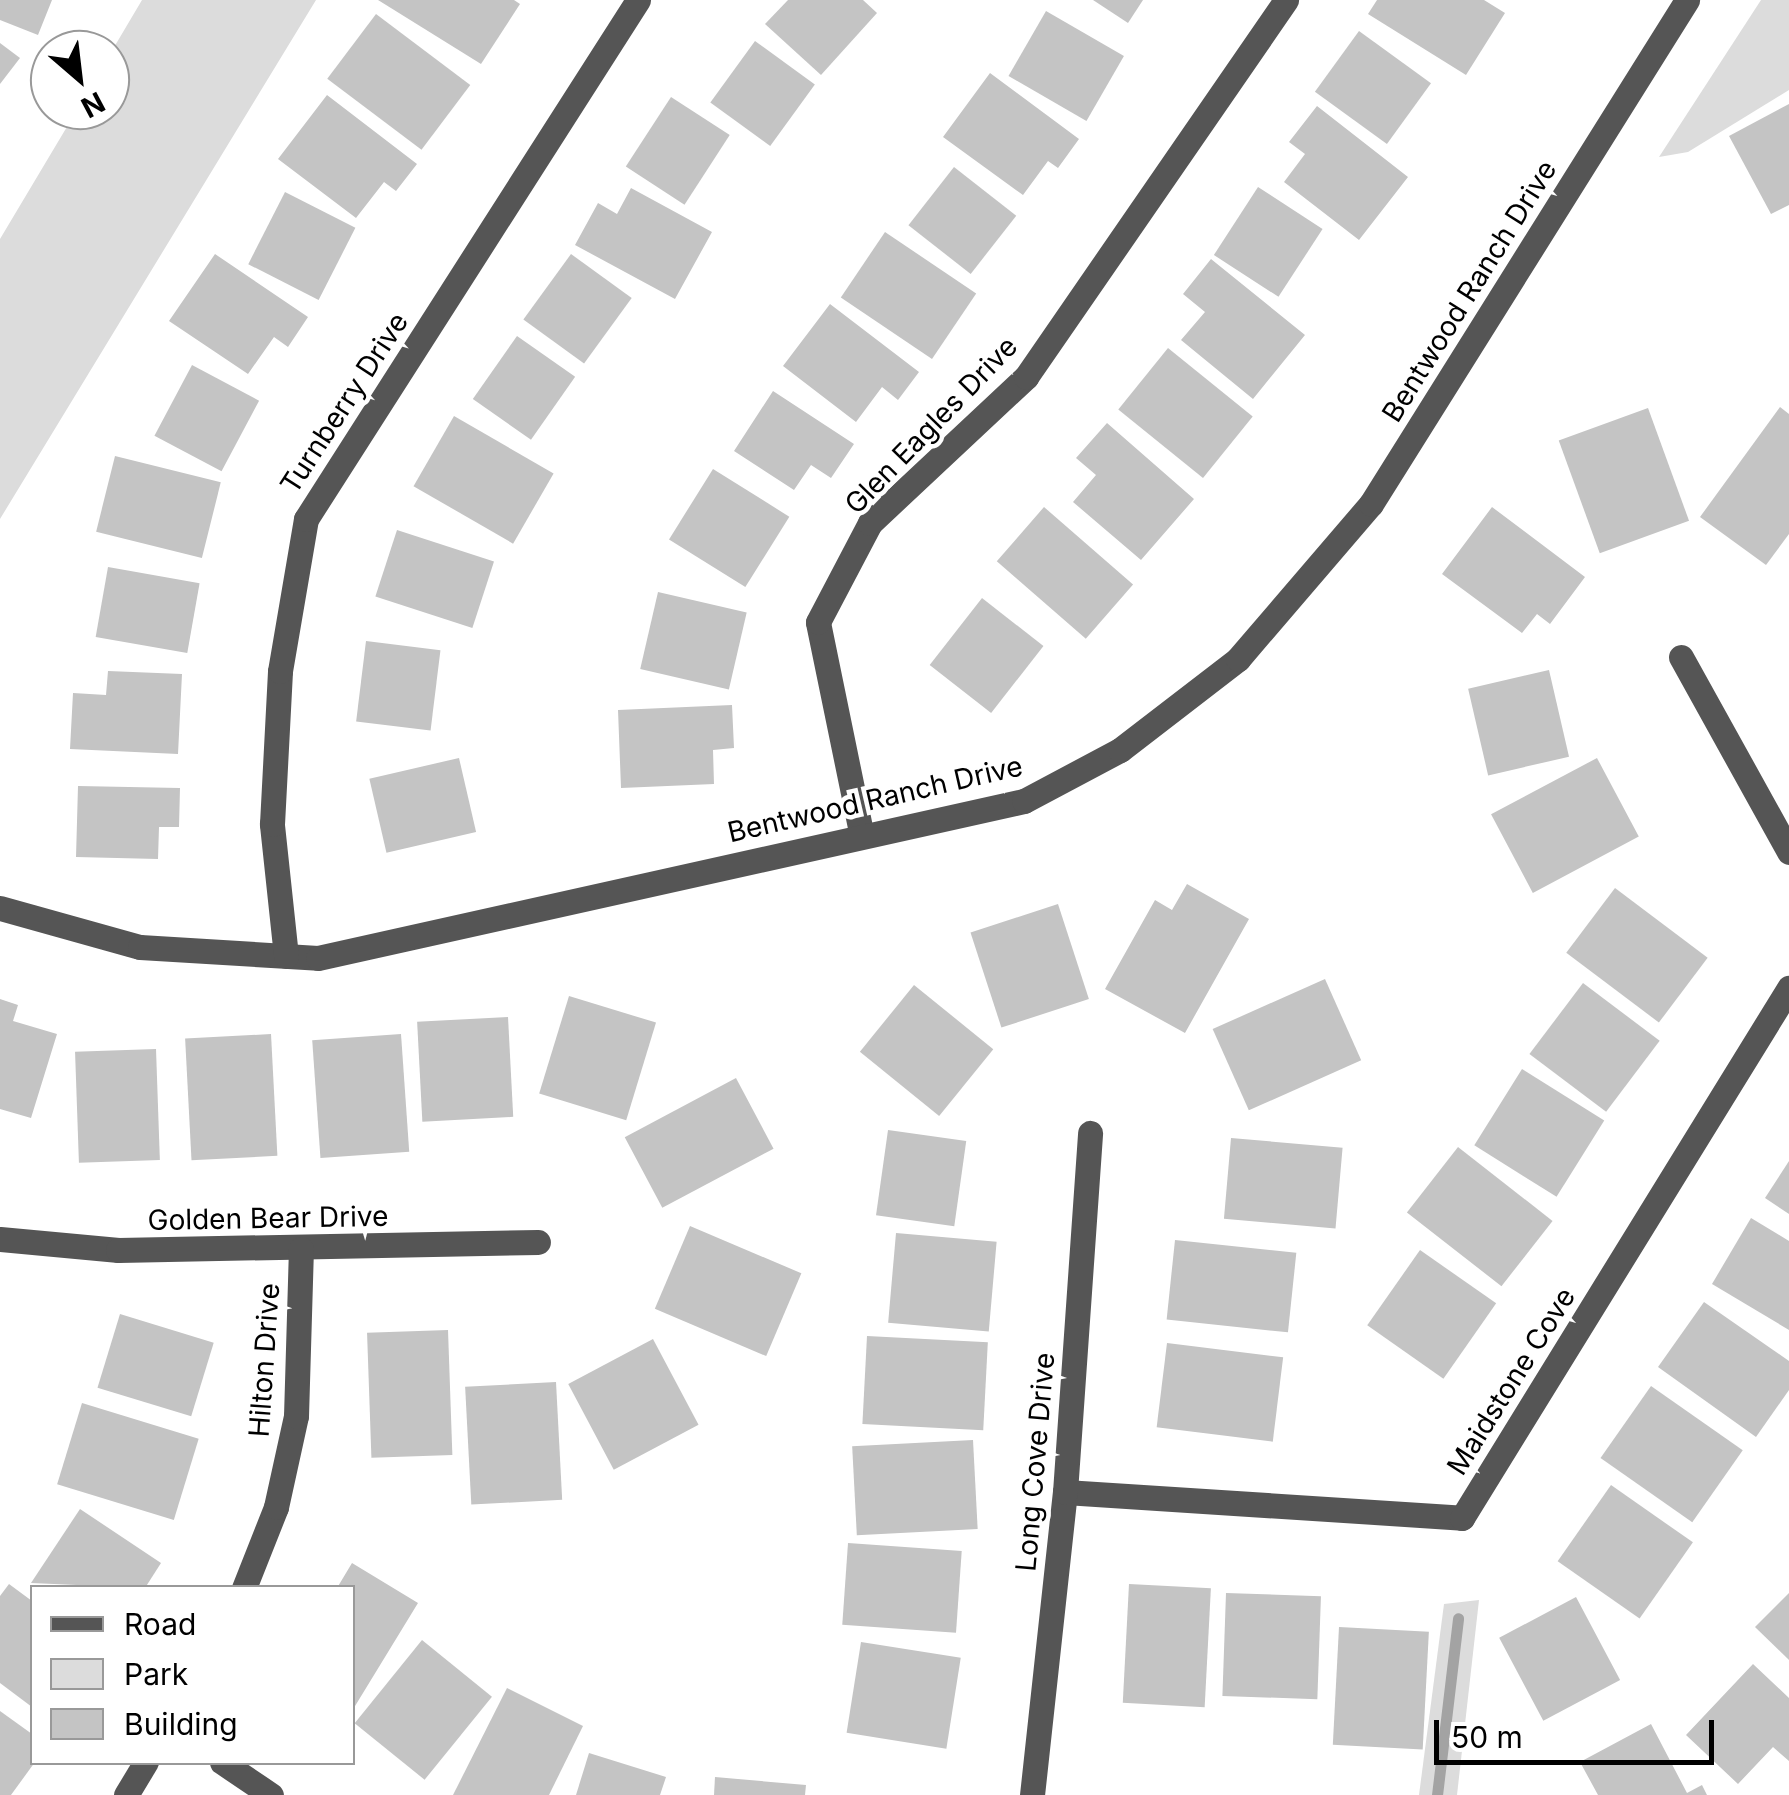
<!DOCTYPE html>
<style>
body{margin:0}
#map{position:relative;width:1789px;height:1795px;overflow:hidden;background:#fff;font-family:Inter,sans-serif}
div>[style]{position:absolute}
.green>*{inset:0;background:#dcdcdc}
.stream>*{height:11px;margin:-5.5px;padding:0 5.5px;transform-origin:5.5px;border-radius:5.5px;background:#a3a3a3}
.building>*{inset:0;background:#c4c4c4;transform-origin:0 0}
.minor>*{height:25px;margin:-12.5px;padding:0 12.5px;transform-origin:12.5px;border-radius:12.5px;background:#555}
span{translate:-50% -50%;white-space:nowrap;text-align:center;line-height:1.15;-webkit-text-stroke:9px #fff;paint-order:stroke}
.street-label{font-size:28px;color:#000}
.legend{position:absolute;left:30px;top:1585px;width:325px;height:180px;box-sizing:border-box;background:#fff;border:2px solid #999;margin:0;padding:12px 18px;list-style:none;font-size:30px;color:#000}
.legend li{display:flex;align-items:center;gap:20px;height:50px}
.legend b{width:50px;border:2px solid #999}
.north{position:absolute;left:30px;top:30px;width:100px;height:100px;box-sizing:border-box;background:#fff;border:2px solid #999;border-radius:50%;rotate:152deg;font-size:28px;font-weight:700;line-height:40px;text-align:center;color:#000}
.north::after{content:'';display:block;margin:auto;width:35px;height:45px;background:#000;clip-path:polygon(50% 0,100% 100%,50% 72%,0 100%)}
.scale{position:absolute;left:1434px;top:1720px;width:280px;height:45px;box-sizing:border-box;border:5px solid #000;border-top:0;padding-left:12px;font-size:30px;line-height:35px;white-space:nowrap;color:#000;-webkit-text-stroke:8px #fff;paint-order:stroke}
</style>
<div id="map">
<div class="green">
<div style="clip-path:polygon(142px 0,316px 0,0 519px,0 239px,77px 110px,110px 110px,110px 54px)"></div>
<div style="clip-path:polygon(1761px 0,1789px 0,1789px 90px,1688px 152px,1659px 157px)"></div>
<div style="clip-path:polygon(1479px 1600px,1457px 1795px,1419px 1795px,1444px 1604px)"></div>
</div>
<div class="stream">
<div style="left:1437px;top:1795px;width:178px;rotate:-83.2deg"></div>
</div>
<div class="building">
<div style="clip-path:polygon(0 0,52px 0,38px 35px,0 20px)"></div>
<div style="clip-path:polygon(378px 0,514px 0,520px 4px,481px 64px)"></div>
<div style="clip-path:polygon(788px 0,863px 0,877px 13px,821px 75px,765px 24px)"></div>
<div style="clip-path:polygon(1093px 0,1143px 0,1128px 23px)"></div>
<div style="clip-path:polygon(1377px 0,1484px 0,1505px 13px,1466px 75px,1368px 14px)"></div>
<div style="left:1046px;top:11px;width:90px;height:75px;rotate:30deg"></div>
<div style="left:376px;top:14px;width:118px;height:81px;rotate:37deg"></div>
<div style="left:1359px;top:31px;width:89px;height:75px;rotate:36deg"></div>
<div style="left:755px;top:41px;width:74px;height:76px;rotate:36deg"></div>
<div style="clip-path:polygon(0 43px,20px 58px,0 84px)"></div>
<div style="clip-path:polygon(990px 73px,1079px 139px,1058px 168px,1048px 161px,1023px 195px,943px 137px)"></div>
<div style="clip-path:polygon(327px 95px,417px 164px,396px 191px,384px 182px,356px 218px,278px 159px)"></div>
<div style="left:671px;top:97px;width:70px;height:83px;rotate:33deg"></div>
<div style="clip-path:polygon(1789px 104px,1789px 205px,1771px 214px,1729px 136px)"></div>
<div style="clip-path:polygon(1317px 106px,1408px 177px,1359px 240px,1284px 182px,1305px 154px,1289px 142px)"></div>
<div style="left:954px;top:167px;width:79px;height:74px;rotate:38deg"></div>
<div style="left:1258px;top:187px;width:77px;height:81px;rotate:33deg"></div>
<div style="clip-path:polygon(631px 188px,712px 232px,675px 299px,575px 245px,598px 203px,617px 214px)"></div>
<div style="left:285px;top:192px;width:79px;height:81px;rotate:27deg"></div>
<div style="left:885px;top:232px;width:110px;height:79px;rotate:34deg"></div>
<div style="clip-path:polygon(215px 254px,308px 317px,288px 347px,274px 337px,248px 374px,169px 321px)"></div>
<div style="left:571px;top:254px;width:75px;height:81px;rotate:36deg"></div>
<div style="clip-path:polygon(1211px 259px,1305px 335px,1253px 399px,1181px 340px,1205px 312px,1183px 294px)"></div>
<div style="clip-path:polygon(830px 304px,919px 372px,898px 400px,882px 387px,856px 422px,783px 366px)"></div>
<div style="left:517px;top:336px;width:71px;height:77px;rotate:35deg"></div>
<div style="left:1168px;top:348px;width:109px;height:79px;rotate:39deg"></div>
<div style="left:192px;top:365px;width:76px;height:80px;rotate:28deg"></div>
<div style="clip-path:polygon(773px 391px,854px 444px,831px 478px,811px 465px,794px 490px,734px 451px)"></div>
<div style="clip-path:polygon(1780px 407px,1789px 414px,1789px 534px,1766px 565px,1700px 517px)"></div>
<div style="left:1648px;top:408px;width:120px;height:95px;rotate:70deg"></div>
<div style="left:454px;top:416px;width:115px;height:81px;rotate:30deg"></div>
<div style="clip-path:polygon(1107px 423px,1194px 499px,1141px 560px,1073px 502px,1096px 475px,1076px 458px)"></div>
<div style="left:115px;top:456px;width:109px;height:78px;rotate:14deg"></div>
<div style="left:713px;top:469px;width:90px;height:83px;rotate:32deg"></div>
<div style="left:1044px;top:507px;width:118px;height:72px;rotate:41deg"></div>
<div style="clip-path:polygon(1492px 507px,1585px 577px,1550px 624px,1537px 614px,1522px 633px,1442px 574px)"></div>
<div style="left:397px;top:530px;width:102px;height:70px;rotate:18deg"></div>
<div style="left:108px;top:567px;width:93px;height:71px;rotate:10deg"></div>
<div style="left:658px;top:592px;width:91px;height:79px;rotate:13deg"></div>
<div style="left:982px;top:598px;width:78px;height:85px;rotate:38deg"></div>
<div style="left:366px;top:641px;width:75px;height:81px;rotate:7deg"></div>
<div style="left:1549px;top:670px;width:89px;height:83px;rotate:77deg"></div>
<div style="clip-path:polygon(108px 671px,182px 674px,178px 754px,70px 749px,73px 693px,106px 695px)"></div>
<div style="clip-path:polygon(732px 705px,734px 748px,713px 750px,714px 784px,621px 788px,618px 710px)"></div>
<div style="left:459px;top:758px;width:76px;height:92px;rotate:77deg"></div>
<div style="left:1597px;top:758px;width:89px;height:120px;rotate:62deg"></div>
<div style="clip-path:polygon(78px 786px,180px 788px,179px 827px,159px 827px,158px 859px,76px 857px)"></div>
<div style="clip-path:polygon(1187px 884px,1249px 919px,1185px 1033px,1105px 989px,1155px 900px,1172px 910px)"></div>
<div style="left:1615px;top:888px;width:116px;height:81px;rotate:37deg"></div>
<div style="left:1058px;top:904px;width:100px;height:92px;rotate:72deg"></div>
<div style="left:1325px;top:979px;width:89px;height:123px;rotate:66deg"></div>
<div style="left:1583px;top:983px;width:96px;height:89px;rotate:37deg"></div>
<div style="left:914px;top:985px;width:102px;height:86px;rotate:39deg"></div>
<div style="left:569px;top:996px;width:91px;height:102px;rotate:17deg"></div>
<div style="clip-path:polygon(0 999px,18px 1005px,13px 1021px,57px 1034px,31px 1118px,0 1109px)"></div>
<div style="left:508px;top:1017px;width:100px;height:91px;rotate:87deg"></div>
<div style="left:271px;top:1034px;width:122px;height:86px;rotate:87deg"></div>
<div style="left:401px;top:1034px;width:118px;height:89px;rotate:86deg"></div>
<div style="left:156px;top:1049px;width:111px;height:81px;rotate:88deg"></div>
<div style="left:1522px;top:1069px;width:97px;height:90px;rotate:32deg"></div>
<div style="left:736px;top:1078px;width:80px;height:126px;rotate:62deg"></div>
<div style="left:888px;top:1130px;width:79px;height:86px;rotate:8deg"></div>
<div style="left:1231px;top:1138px;width:112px;height:81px;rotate:5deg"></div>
<div style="left:1458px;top:1147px;width:120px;height:83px;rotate:38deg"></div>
<div style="clip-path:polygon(1789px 1161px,1789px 1214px,1765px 1198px)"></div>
<div style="clip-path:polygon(1751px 1218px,1789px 1241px,1789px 1330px,1712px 1284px)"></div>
<div style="left:690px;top:1226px;width:121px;height:90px;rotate:23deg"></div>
<div style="left:896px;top:1233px;width:101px;height:90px;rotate:5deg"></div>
<div style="left:1175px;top:1240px;width:122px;height:80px;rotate:6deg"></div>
<div style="left:1420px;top:1250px;width:93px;height:92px;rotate:35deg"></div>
<div style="clip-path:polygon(1704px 1302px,1789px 1361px,1789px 1390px,1756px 1437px,1658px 1367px)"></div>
<div style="left:120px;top:1314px;width:98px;height:77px;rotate:17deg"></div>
<div style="left:448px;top:1330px;width:125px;height:81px;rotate:88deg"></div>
<div style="left:867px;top:1336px;width:121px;height:88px;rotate:3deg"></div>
<div style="left:653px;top:1339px;width:97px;height:96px;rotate:62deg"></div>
<div style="left:1167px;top:1343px;width:117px;height:85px;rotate:7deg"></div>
<div style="left:556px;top:1382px;width:118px;height:91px;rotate:87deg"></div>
<div style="left:1651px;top:1386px;width:112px;height:88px;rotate:35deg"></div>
<div style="left:82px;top:1403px;width:122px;height:85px;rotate:17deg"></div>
<div style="left:973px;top:1440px;width:89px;height:121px;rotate:87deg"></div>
<div style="left:1611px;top:1485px;width:100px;height:93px;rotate:35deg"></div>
<div style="clip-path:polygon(80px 1509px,161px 1563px,145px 1588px,31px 1583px)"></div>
<div style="left:848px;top:1543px;width:114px;height:82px;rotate:4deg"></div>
<div style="clip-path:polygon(352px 1563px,418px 1603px,352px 1711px,352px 1588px,337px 1588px)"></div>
<div style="clip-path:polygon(9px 1584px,32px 1601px,32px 1707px,0 1683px,0 1596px)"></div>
<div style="left:1129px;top:1584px;width:82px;height:119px;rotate:3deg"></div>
<div style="left:1226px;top:1593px;width:95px;height:103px;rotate:2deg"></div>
<div style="clip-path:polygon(1789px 1593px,1789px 1660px,1755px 1627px)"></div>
<div style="left:1576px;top:1597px;width:94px;height:87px;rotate:62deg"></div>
<div style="left:1339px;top:1627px;width:90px;height:118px;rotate:3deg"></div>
<div style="left:422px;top:1640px;width:90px;height:107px;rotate:39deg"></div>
<div style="left:861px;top:1642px;width:101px;height:92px;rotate:9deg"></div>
<div style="clip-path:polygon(1753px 1664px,1789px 1698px,1789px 1761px,1773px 1747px,1738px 1784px,1686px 1735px)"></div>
<div style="clip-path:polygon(507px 1688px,583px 1726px,549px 1795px,453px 1795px)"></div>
<div style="clip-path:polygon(0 1711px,32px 1734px,35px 1762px,11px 1795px,0 1795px)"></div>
<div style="clip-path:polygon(1651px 1724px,1687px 1793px,1702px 1785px,1707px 1795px,1598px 1795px,1580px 1762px)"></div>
<div style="clip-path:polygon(589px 1753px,666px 1777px,660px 1795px,576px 1795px)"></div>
<div style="clip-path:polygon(715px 1777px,806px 1785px,805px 1795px,714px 1795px)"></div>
</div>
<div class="minor">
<div style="left:1681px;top:657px;width:223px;rotate:61deg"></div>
<div style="left:861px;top:832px;width:214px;rotate:-101.6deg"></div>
<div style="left:818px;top:622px;width:112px;rotate:-62.3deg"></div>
<div style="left:870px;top:523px;width:214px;rotate:-43.1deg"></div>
<div style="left:1026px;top:377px;width:458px;rotate:-55.4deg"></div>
<div style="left:0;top:908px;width:145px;rotate:15.6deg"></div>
<div style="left:140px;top:947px;width:178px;rotate:3.5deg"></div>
<div style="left:318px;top:958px;width:723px;rotate:-12.54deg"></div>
<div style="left:1024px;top:801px;width:109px;rotate:-28deg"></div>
<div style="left:1120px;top:750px;width:149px;rotate:-37.6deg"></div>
<div style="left:1238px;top:659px;width:204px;rotate:-49.4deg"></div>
<div style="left:1371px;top:504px;width:595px;rotate:-57.91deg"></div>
<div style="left:286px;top:956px;width:133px;rotate:-96.1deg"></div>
<div style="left:272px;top:824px;width:153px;rotate:-87deg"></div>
<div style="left:280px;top:671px;width:154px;rotate:-80.3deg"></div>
<div style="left:306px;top:519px;width:616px;rotate:-57.39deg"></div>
<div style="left:0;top:1239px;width:119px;rotate:5.3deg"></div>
<div style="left:118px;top:1250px;width:420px;rotate:-1.1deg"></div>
<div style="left:1065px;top:1492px;width:398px;rotate:3.7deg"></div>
<div style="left:1462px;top:1518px;width:623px;rotate:-58.33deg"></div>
<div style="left:244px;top:1588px;width:87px;rotate:-68.4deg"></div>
<div style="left:276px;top:1507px;width:93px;rotate:-77.6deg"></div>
<div style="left:296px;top:1416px;width:167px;rotate:-88.3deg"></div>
<div style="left:222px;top:1762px;width:59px;rotate:34deg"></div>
<div style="left:126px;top:1795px;width:39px;rotate:-59deg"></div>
<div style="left:1032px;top:1795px;width:305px;rotate:-83.8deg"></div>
<div style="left:1065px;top:1492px;width:360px;rotate:-86deg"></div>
</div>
<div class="street-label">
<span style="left:1469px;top:291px;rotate:-58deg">Bentwood Ranch Drive</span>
<span style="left:344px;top:403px;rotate:-57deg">Turnberry Drive</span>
<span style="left:931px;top:425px;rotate:-46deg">Glen Eagles Drive</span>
<span style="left:875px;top:799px;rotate:-13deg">Bentwood Ranch Drive</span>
<span style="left:268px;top:1218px;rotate:-1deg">Golden Bear Drive</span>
<span style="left:264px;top:1360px;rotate:-86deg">Hilton Drive</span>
<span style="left:1511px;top:1381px;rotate:-58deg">Maidstone Cove</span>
<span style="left:1035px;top:1462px;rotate:-85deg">Long Cove Drive</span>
</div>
<ul class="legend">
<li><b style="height:12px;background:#555"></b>Road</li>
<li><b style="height:28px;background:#dcdcdc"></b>Park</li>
<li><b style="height:28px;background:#c4c4c4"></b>Building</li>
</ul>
<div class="north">N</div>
<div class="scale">50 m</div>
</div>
